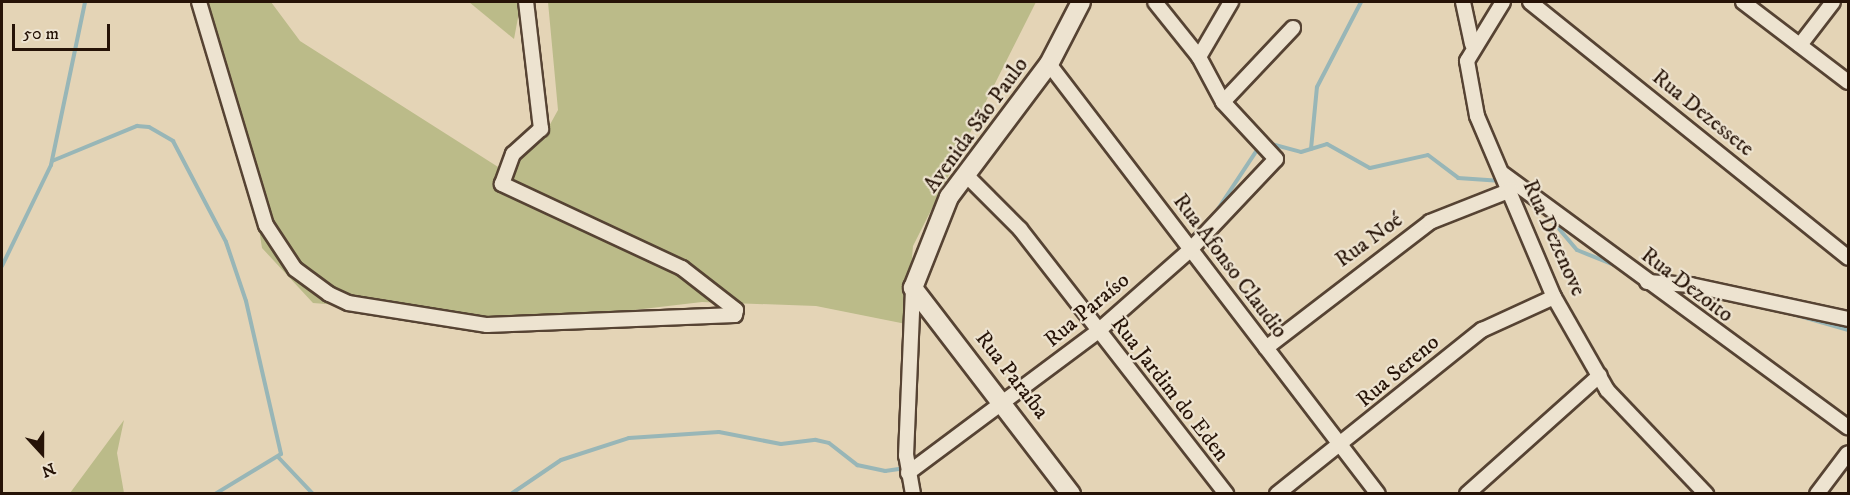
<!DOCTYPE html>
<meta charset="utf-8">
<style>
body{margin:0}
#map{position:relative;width:1850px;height:495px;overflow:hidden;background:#e4d4b6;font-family:"IM FELL DW Pica",serif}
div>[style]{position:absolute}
.green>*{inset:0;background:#bbbb89}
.stream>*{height:4px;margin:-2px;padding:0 2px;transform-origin:2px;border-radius:2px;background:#98b6b7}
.roads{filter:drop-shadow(2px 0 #564333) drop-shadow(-2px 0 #564333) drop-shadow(0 2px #564333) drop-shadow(0 -2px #564333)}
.minor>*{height:14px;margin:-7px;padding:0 7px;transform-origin:7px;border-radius:7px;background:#ede3d0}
.tertiary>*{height:18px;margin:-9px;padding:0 9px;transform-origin:9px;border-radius:9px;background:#ede3d0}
span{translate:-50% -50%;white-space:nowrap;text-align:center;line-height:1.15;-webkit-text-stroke:4.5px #ede3d0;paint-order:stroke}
.street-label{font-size:22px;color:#261307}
.frame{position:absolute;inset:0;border:3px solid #261307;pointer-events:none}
.north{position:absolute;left:12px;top:423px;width:60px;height:60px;-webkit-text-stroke:4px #ede3d0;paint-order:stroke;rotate:159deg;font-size:16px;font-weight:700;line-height:24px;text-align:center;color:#261307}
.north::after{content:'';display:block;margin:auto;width:21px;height:27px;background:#261307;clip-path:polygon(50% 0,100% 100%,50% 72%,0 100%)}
.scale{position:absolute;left:12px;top:24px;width:98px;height:27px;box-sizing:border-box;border:3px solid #261307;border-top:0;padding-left:8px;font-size:18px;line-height:21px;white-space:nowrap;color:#261307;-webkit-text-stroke:4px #ede3d0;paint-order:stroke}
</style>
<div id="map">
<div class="green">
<div style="clip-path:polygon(207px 2px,271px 2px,300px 41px,506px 172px,542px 139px,558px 110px,548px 2px,1036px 2px,913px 246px,906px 324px,816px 306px,702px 302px,541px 321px,313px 303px,262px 248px,250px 172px)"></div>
<div style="clip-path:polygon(469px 2px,521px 2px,514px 39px)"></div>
<div style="clip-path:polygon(124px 420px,117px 453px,124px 493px,70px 493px)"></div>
</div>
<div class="stream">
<div style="left:1264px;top:142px;width:38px;rotate:15deg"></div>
<div style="left:1301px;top:152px;width:27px;rotate:-17deg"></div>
<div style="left:1327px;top:144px;width:49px;rotate:29.2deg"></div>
<div style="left:1370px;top:168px;width:59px;rotate:-12.6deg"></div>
<div style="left:1428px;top:155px;width:38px;rotate:37deg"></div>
<div style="left:1458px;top:178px;width:44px;rotate:3.9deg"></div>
<div style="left:1311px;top:149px;width:62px;rotate:-84.5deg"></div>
<div style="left:1317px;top:87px;width:96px;rotate:-62.6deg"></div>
<div style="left:52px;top:161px;width:92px;rotate:-22.4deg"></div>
<div style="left:137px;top:126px;width:12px;rotate:5deg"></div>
<div style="left:149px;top:127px;width:28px;rotate:30deg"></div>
<div style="left:173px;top:141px;width:114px;rotate:62.3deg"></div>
<div style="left:226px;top:242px;width:62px;rotate:71.3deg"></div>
<div style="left:246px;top:301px;width:157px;rotate:77.1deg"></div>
<div style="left:281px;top:454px;width:77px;rotate:148.8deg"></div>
<div style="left:1544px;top:211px;width:51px;rotate:49.8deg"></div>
<div style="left:1577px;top:250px;width:48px;rotate:21.8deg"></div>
<div style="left:1212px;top:218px;width:85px;rotate:-56.5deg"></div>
<div style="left:2px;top:266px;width:112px;rotate:-64.1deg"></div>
<div style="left:51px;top:165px;width:167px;rotate:-78.2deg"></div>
<div style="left:1789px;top:313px;width:61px;rotate:16.1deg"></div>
<div style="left:279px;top:458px;width:50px;rotate:46.6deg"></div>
<div style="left:511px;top:494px;width:60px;rotate:-34.2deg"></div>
<div style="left:561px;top:460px;width:71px;rotate:-17.9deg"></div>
<div style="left:629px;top:438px;width:90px;rotate:-3.8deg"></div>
<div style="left:719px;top:432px;width:63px;rotate:11deg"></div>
<div style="left:781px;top:444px;width:35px;rotate:-7deg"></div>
<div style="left:816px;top:440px;width:13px;rotate:13deg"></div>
<div style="left:829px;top:443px;width:36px;rotate:38deg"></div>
<div style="left:857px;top:465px;width:29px;rotate:12deg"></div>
<div style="left:885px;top:471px;width:21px;rotate:-8deg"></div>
</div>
<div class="roads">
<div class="minor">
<div style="left:199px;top:2px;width:233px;rotate:73.3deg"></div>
<div style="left:266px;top:225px;width:53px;rotate:56.6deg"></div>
<div style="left:295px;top:269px;width:42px;rotate:36.3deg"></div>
<div style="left:329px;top:294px;width:21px;rotate:25deg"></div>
<div style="left:348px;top:303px;width:141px;rotate:9deg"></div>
<div style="left:487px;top:325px;width:248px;rotate:-2.3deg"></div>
<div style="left:735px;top:315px;width:5px;rotate:-79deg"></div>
<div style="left:736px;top:310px;width:68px;rotate:-142.1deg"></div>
<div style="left:682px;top:268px;width:199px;rotate:-155deg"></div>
<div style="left:502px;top:184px;width:32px;rotate:-70deg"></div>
<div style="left:513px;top:154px;width:38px;rotate:-42deg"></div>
<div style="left:541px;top:129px;width:128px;rotate:-96.7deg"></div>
<div style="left:1463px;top:2px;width:43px;rotate:77.9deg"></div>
<div style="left:1503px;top:2px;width:69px;rotate:121.4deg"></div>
<div style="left:1467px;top:61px;width:56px;rotate:79.7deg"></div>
<div style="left:1477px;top:116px;width:197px;rotate:67deg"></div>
<div style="left:1554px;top:297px;width:107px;rotate:60.3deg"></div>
<div style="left:1607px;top:390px;width:144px;rotate:46.4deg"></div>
<div style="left:1530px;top:2px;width:408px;rotate:38.8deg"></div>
<div style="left:1743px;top:2px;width:132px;rotate:37.3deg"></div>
<div style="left:1800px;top:45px;width:54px;rotate:-52.5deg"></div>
<div style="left:1199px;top:57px;width:64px;rotate:-59.8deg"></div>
<div style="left:1049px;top:64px;width:541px;rotate:52.58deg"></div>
<div style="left:1223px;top:102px;width:102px;rotate:-46.6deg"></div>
<div style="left:965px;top:174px;width:78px;rotate:45deg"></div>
<div style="left:1020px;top:229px;width:336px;rotate:52.1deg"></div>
<div style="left:1503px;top:174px;width:428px;rotate:36.3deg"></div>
<div style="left:1647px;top:282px;width:44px;rotate:3.9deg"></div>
<div style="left:1691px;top:285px;width:161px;rotate:12.2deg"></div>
<div style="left:1266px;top:348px;width:207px;rotate:-37.5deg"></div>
<div style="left:1430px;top:222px;width:87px;rotate:-21.6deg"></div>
<div style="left:908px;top:473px;width:236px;rotate:-36.7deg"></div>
<div style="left:1097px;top:332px;width:124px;rotate:-41.4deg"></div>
<div style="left:1190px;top:250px;width:125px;rotate:-46.6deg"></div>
<div style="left:1276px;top:159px;width:78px;rotate:-132.9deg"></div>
<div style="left:1223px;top:102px;width:51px;rotate:-118.1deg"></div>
<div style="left:1199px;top:57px;width:70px;rotate:-128.7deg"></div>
<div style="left:913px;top:494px;width:39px;rotate:-100deg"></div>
<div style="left:906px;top:456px;width:168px;rotate:-87.6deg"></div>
<div style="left:1277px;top:494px;width:263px;rotate:-38.7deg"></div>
<div style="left:1482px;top:330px;width:79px;rotate:-24.6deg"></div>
<div style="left:1467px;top:494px;width:178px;rotate:-41.8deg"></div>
<div style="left:1817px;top:494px;width:51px;rotate:-52.9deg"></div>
</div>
<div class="tertiary">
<div style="left:1071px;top:494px;width:260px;rotate:-127.5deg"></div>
<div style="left:913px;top:288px;width:98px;rotate:-68.4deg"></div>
<div style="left:949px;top:197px;width:166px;rotate:-53.1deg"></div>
<div style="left:1049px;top:64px;width:70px;rotate:-62.7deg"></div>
</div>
</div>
<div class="street-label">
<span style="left:1703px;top:113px;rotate:39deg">Rua Dezessete</span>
<span style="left:976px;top:125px;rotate:-54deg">Avenida São Paulo</span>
<span style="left:1554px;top:238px;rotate:66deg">Rua Dezenove</span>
<span style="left:1369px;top:240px;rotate:-36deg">Rua Noé</span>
<span style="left:1230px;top:266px;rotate:53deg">Rua Afonso Claudio</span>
<span style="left:1687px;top:285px;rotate:37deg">Rua Dezoito</span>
<span style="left:1087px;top:310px;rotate:-40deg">Rua Paraíso</span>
<span style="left:1398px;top:371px;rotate:-40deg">Rua Sereno</span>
<span style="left:1012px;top:375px;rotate:52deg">Rua Paraíba</span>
<span style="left:1170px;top:389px;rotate:52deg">Rua Jardim do Eden</span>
</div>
<div class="frame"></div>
<div class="north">N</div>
<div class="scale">50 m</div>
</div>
